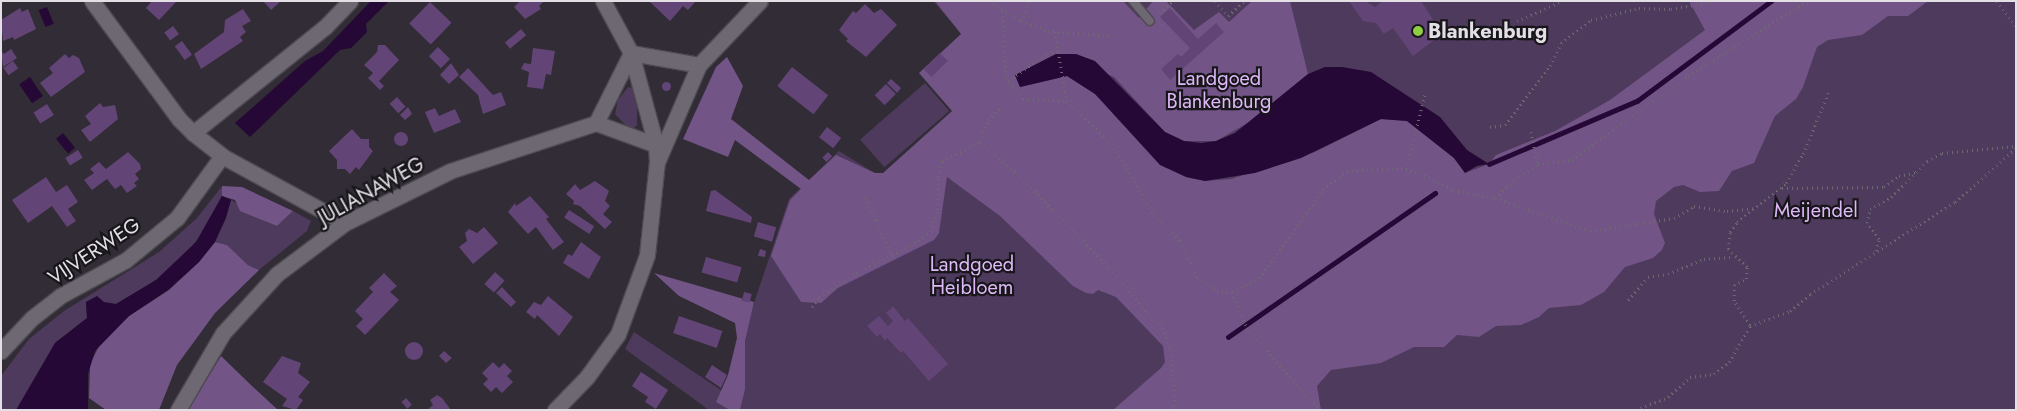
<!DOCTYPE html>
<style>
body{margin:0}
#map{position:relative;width:2017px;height:411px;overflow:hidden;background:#312c35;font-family:Jost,sans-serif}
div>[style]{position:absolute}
.green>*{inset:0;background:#4e3a5c;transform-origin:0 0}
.forest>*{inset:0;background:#725487}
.water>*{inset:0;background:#250835;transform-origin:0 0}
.stream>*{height:4.5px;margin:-2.25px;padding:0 2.25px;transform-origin:2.25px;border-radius:2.25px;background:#250835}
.building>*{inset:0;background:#624576;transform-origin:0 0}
.round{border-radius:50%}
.path>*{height:2.5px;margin-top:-1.25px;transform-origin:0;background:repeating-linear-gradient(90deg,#6e6971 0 1px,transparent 0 5px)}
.roads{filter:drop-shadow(1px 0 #4e4a51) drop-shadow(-1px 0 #4e4a51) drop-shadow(0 1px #4e4a51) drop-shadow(0 -1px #4e4a51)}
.service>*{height:8px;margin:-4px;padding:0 4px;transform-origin:4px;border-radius:4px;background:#6e6873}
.minor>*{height:15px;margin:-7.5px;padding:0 7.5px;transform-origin:7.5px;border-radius:7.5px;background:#6e6873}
.dots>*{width:14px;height:14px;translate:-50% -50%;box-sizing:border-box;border:2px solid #18161a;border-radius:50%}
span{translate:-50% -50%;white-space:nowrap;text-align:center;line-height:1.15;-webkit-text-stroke:4.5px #18161a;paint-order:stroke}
.poi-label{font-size:20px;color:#e3dfe5;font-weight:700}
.left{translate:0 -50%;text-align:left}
.park-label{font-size:20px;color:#ddb9f7}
.street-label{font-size:20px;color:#e3dfe5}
.frame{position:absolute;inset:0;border:2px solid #e3dfe5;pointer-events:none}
</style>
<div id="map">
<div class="green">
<div style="clip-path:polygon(933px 1px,2016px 1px,2016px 410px,709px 410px,625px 349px,634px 332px,724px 392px,789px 199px,839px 151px,881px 177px,1004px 82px)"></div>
<div style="left:925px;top:83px;width:37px;height:86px;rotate:49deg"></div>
<div style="clip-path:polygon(628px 87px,633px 88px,637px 105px,637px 125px,634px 128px,627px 127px,615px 114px,618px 100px)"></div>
<div style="clip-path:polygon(222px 186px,222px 196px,205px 230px,184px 256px,156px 280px,116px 304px,86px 302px,87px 318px,55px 343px,21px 404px,16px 410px,1px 410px,1px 376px,29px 339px,64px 311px,159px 252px,197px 218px)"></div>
<div style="clip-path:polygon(231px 200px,277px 226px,293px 211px,311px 221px,307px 231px,259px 270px,248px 265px,227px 245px,215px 242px)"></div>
</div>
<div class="forest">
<div style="clip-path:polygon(935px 1px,1123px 1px,1139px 18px,1153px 1px,1166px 1px,1194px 30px,1219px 12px,1229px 22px,1252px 1px,1290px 1px,1308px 74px,1253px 120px,1216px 141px,1184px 141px,1165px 132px,1114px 77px,1056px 54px,1015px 75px,1020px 87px,1067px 76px,1095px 94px,1186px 177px,1205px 181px,1231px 179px,1315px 152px,1381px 119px,1407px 121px,1454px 158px,1465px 173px,1489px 164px,1496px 155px,1555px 131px,1610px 100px,1705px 30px,1689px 1px,1928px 1px,1908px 16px,1888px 16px,1862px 35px,1828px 40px,1817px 47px,1803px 87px,1796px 99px,1775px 116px,1754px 163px,1732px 171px,1719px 191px,1700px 192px,1683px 185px,1674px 187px,1656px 201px,1654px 214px,1665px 243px,1662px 250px,1653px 258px,1625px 267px,1604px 292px,1581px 305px,1549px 308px,1539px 317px,1521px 325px,1496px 326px,1479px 337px,1457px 335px,1444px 347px,1414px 347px,1381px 363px,1331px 370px,1317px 386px,1321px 410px,1113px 410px,1161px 368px,1165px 362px,1163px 346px,1116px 297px,1098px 290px,1093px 294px,1086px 293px,1073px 286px,1000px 216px,947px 177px,939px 233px,934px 240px,838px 288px,821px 303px,801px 302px,771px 256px,790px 200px,801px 189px,735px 140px,728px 157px,683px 139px,716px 67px,727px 57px,743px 86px,731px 119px,809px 180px,836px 155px,875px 173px,883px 173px,952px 111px,919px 73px,961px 34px)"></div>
<div style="clip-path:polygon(222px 186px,242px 187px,293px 211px,277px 226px,240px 211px,235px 200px,222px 196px)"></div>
<div style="clip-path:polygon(215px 242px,227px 245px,248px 265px,259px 270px,215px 313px,177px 365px,159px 410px,106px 410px,89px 398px,90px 364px,101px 342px,129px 316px,169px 290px,199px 262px)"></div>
<div style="clip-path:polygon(654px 273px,754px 302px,745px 341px,745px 389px,740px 410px,730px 410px,716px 402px,728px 375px,737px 338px,735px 323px,679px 296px)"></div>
<div style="clip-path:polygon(221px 356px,252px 386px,278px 410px,188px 410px)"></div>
</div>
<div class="water">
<div style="clip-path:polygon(371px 1px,389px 1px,366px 24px,367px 32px,351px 48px,340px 50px,250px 137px,235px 123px,305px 61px,323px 51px)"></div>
<div style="left:47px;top:7px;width:18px;height:9px;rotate:68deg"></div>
<div style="clip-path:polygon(1056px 54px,1076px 54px,1095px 61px,1165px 132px,1184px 141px,1201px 143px,1216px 141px,1235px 133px,1308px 74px,1325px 67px,1342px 67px,1371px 72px,1440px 117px,1467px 150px,1489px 164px,1477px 166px,1465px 173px,1454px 158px,1407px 121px,1381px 119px,1301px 158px,1255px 173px,1205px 181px,1186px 177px,1160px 165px,1095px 94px,1067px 76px,1020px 87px,1015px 75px)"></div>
<div style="left:30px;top:77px;width:23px;height:13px;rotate:56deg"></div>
<div style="left:63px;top:133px;width:19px;height:9px;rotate:51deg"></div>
<div style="clip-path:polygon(222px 196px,231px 200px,226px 218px,215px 242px,199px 262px,168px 290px,129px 316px,95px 351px,88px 374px,88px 410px,16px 410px,55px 343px,87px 318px,86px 302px,97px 296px,104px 302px,116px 304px,156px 280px,196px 242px)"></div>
</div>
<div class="stream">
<div style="left:1489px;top:164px;width:161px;rotate:-23.1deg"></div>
<div style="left:1637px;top:101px;width:167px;rotate:-36.7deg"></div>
<div style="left:1228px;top:337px;width:252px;rotate:-34.8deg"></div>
</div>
<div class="building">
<div style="clip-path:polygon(152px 1px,177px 1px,159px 20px,146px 8px)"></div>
<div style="clip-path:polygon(263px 1px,281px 1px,271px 10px)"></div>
<div style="clip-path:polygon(520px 1px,544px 1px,539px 6px,541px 9px,525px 19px,514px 7px)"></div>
<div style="clip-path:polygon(649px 1px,696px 1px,688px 10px,683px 6px,670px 21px)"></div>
<div style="clip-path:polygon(1349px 1px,1365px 1px,1375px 7px,1383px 1px,1421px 1px,1442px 34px,1413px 56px,1393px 28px,1384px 34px,1376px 23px,1363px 21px)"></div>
<div style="left:430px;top:2px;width:30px;height:30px;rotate:44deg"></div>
<div style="clip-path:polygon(865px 4px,874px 13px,881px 9px,897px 25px,866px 57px,846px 41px,848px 39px,839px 30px,853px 11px,856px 13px)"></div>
<div style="clip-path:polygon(20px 8px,22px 12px,28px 9px,36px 29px,14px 40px,13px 37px,3px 41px,1px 20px)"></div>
<div style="clip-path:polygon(1170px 8px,1198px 39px,1216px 23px,1224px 32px,1170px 80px,1161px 69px,1178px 54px,1181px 57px,1190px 48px,1160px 17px)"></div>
<div style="clip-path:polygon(243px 9px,251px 21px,242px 26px,246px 32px,240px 37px,243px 41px,201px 69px,194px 54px,224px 32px,225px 20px)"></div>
<div style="left:173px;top:26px;width:10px;height:11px;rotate:53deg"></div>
<div style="left:521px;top:29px;width:8px;height:21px;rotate:50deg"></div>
<div style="left:182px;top:41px;width:17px;height:9px;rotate:54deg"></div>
<div style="clip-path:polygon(378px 45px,385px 45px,399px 60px,379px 81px,384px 86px,380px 90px,368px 78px,373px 73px,364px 65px,377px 52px)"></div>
<div style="left:438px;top:47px;width:17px;height:13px;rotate:45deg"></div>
<div style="clip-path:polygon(533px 48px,555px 51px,551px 75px,546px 74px,543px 89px,527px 87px,529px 72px,521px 69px,524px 63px,531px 64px)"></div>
<div style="clip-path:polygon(11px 49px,17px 58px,3px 67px,1px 51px,4px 54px)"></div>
<div style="left:940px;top:53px;width:11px;height:23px;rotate:45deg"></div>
<div style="clip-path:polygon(65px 54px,69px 58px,73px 55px,79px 58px,85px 72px,51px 97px,40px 83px,53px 73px,49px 68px)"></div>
<div style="left:13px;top:61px;width:9px;height:12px;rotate:54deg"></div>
<div style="clip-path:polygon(451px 63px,459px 75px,449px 84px,440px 75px)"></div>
<div style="left:792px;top:67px;width:46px;height:24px;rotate:38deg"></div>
<div style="clip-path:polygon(468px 68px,493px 95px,501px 92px,506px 105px,483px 114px,478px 95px,459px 77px)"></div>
<div style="clip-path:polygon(891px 79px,901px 88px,897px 93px,887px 83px)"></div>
<div class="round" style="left:661.5px;top:81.5px;width:9px;height:9px"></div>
<div style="left:886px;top:84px;width:14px;height:16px;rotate:45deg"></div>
<div style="left:397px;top:97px;width:13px;height:10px;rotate:48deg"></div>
<div style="clip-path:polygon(100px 103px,103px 107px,115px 105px,118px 119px,90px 142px,81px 130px,91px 124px,85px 116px)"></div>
<div style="left:47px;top:104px;width:13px;height:16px;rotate:58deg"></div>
<div style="clip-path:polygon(408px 107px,412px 114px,405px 120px,400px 115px)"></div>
<div style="clip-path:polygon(435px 108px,439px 116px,455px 109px,461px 122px,434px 133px,425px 112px)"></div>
<div style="left:827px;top:127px;width:18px;height:13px;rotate:38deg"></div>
<div style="clip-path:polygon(352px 129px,361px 139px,369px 139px,369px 147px,373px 151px,359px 170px,356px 167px,350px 174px,345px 169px,337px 169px,337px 160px,329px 151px)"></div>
<div class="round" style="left:394px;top:132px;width:14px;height:14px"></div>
<div style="left:78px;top:150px;width:9px;height:15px;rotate:58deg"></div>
<div style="clip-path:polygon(128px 152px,140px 164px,141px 169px,135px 174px,139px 179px,134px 183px,137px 186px,127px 193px,121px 185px,115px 189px,107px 179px,92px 190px,84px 180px,94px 173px,90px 169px,99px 162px,106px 169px)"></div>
<div style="left:828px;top:152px;width:6px;height:8px;rotate:45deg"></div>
<div style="clip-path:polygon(46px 177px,56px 192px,67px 185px,78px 202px,68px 209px,76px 221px,67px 227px,52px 206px,28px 223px,12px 200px)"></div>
<div style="clip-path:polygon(595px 181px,609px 191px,605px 201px,610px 206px,603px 214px,612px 222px,605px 229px,580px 206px,573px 204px,574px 201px,566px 194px,575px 184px,580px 190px)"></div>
<div style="clip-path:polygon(715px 190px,752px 217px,751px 223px,706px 211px,711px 191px)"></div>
<div style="clip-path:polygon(530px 196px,549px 217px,546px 219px,564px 242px,553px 250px,536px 227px,528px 234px,508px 212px,515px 203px,516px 206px)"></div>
<div style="left:569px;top:210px;width:30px;height:9px;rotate:33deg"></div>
<div style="left:758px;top:222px;width:19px;height:15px;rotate:16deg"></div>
<div style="clip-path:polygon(484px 227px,498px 243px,473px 264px,459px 247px,467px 241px,465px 233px,469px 229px,477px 233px)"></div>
<div style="clip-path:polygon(581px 242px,601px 257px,589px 279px,563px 263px,568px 254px,572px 256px)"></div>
<div style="clip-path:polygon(760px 249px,766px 251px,765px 257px,758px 256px)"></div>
<div style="left:706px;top:257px;width:37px;height:16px;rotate:16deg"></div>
<div style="left:495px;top:272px;width:13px;height:16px;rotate:42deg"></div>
<div style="clip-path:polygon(384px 273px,397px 286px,390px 292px,399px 300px,365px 335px,356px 326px,363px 319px,355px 311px,373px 292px,369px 288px)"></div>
<div style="clip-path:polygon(502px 287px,516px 302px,511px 307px,496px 293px)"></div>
<div style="left:744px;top:292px;width:8px;height:9px;rotate:14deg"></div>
<div style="clip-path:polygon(548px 296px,573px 317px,559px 336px,537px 315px,535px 319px,526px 312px,534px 302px,541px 305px)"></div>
<div style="clip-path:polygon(893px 306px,905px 321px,908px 318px,948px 364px,929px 381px,903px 351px,901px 353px,887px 338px,885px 341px,880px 334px,877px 337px,867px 326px,879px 316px,888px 326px,893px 321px,886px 313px)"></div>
<div style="left:679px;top:316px;width:46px;height:18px;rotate:19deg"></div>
<div class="round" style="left:405px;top:342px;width:18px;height:18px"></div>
<div style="clip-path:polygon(444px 351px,452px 358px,446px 363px,439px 356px)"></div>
<div style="clip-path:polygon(282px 356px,301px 363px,298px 373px,310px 382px,298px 397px,303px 400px,296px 410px,282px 406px,287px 399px,263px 382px)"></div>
<div style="clip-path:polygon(493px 362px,499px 368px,504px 363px,512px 371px,507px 376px,513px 382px,502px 393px,496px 387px,491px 392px,483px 384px,488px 379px,482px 373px)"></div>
<div style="clip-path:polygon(712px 365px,727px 375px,721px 388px,705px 377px)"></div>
<div style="clip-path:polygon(641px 372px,668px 390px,656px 409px,645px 402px,648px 397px,632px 386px)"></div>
<div style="clip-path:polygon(437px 395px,442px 398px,451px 410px,427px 410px,433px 405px,430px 400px)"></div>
<div style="left:406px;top:398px;width:9px;height:6px;rotate:49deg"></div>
</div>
<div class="path">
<div style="left:989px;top:1px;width:38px;rotate:32deg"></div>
<div style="left:1021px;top:21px;width:29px;rotate:20deg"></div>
<div style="left:1048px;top:31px;width:65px;rotate:4.4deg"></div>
<div style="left:1215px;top:1px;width:20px;rotate:49deg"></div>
<div style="left:1228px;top:16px;width:22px;rotate:-43deg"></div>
<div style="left:1997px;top:1px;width:31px;rotate:53deg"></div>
<div style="left:1003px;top:11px;width:68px;rotate:87.5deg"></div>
<div style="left:1006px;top:79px;width:26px;rotate:50deg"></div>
<div style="left:1023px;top:99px;width:44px;rotate:2.6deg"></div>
<div style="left:1067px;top:101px;width:52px;rotate:43.5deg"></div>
<div style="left:1105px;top:137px;width:18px;rotate:49deg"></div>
<div style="left:1117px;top:151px;width:74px;rotate:60deg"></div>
<div style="left:1154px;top:215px;width:36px;rotate:44deg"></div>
<div style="left:1180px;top:240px;width:42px;rotate:65.9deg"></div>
<div style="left:1197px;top:278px;width:24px;rotate:33deg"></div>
<div style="left:1217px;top:291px;width:15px;rotate:4deg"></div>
<div style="left:1232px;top:292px;width:30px;rotate:-27deg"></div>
<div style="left:1259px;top:278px;width:109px;rotate:-54deg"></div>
<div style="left:1323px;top:190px;width:31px;rotate:-38deg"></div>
<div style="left:1347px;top:171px;width:54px;rotate:-3.2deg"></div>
<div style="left:1401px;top:168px;width:20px;rotate:15deg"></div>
<div style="left:1420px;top:173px;width:37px;rotate:27deg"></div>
<div style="left:1453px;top:190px;width:43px;rotate:10.8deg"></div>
<div style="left:1495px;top:198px;width:101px;rotate:19.2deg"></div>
<div style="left:1590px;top:231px;width:85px;rotate:-8.8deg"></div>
<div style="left:1674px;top:218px;width:23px;rotate:-31deg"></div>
<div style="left:1694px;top:206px;width:33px;rotate:9deg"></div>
<div style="left:1727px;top:211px;width:29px;rotate:-6deg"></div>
<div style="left:1159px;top:13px;width:18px;rotate:-41deg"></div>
<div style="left:1021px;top:21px;width:22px;rotate:-68deg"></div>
<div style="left:1517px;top:21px;width:49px;rotate:-24deg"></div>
<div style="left:1055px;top:32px;width:70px;rotate:80.1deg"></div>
<div style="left:1008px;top:81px;width:47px;rotate:-34.7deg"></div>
<div style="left:1047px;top:54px;width:13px;rotate:-18deg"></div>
<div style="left:1490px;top:127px;width:15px;rotate:-8deg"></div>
<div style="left:1505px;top:125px;width:74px;rotate:-52.7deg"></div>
<div style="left:1550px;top:66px;width:25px;rotate:-64deg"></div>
<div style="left:1561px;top:43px;width:38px;rotate:-37deg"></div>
<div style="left:1591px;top:20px;width:49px;rotate:-14deg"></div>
<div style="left:1639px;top:8px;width:32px;rotate:2deg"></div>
<div style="left:1671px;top:9px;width:45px;rotate:-10.3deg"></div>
<div style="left:1531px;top:132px;width:33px;rotate:78deg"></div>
<div style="left:980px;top:142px;width:48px;rotate:40deg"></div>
<div style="left:1017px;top:173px;width:133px;rotate:45.6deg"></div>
<div style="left:1110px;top:268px;width:58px;rotate:50.6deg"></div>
<div style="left:1147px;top:313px;width:17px;rotate:36deg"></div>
<div style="left:1161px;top:323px;width:29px;rotate:70deg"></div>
<div style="left:1171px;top:350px;width:45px;rotate:84.9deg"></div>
<div style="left:1175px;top:395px;width:13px;rotate:94deg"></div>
<div style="left:1174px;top:408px;width:4px;rotate:146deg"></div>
<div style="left:1406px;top:169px;width:78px;rotate:-76deg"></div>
<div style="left:1782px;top:188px;width:102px;rotate:-0.6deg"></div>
<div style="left:1884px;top:187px;width:19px;rotate:-36deg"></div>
<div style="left:1899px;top:176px;width:18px;rotate:-13deg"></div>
<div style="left:865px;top:197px;width:64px;rotate:65deg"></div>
<div style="left:1495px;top:198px;width:33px;rotate:-43deg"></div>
<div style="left:1519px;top:176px;width:22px;rotate:-32deg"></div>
<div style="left:1538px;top:164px;width:34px;rotate:-7deg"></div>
<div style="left:1572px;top:160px;width:143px;rotate:-35.9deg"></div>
<div style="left:1688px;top:76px;width:141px;rotate:-32.2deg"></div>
<div style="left:1876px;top:251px;width:12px;rotate:-76deg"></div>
<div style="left:1879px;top:239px;width:20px;rotate:-127deg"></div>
<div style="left:1867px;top:223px;width:14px;rotate:-78deg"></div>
<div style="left:1870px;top:209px;width:24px;rotate:-30deg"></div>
<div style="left:1891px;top:197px;width:51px;rotate:-45deg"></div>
<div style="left:1927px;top:161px;width:17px;rotate:-28deg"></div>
<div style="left:1942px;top:153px;width:74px;rotate:-5.4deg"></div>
<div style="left:1232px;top:292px;width:39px;rotate:67deg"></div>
<div style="left:1247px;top:328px;width:110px;rotate:48.3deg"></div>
<div style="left:1628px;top:300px;width:30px;rotate:-49deg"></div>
<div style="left:1648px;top:277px;width:20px;rotate:-9deg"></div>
<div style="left:1668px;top:274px;width:39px;rotate:-23deg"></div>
<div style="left:1704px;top:259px;width:28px;rotate:-4deg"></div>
<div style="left:812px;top:307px;width:12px;rotate:-55deg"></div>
<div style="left:819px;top:297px;width:44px;rotate:-33deg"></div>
<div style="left:856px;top:273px;width:60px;rotate:-26.6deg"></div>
<div style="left:910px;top:246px;width:24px;rotate:-35deg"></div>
<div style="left:930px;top:232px;width:23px;rotate:-70deg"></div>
<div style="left:938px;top:210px;width:33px;rotate:-90deg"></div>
<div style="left:938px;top:177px;width:16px;rotate:-76deg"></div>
<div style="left:942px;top:161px;width:42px;rotate:-26.6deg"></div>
<div style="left:980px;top:142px;width:23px;rotate:-70deg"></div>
<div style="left:988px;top:120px;width:18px;rotate:-43deg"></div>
<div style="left:1750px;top:325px;width:29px;rotate:-124deg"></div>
<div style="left:1734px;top:301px;width:16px;rotate:-90deg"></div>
<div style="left:1734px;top:285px;width:13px;rotate:-27deg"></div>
<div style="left:1746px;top:279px;width:12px;rotate:-85deg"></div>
<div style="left:1747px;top:267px;width:26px;rotate:-137deg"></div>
<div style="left:1728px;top:249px;width:17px;rotate:-83deg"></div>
<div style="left:1730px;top:232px;width:12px;rotate:-55deg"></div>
<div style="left:1737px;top:222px;width:63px;rotate:-38.5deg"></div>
<div style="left:1786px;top:183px;width:34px;rotate:-60deg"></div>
<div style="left:1803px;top:154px;width:68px;rotate:-67.6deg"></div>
<div style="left:1636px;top:410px;width:35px;rotate:-22deg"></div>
<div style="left:1668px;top:397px;width:30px;rotate:-42deg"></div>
<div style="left:1690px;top:377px;width:24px;rotate:-7deg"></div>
<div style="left:1714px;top:374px;width:19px;rotate:-39deg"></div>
<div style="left:1729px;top:362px;width:42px;rotate:-59.7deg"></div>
<div style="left:1750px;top:326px;width:43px;rotate:-20.6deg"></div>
<div style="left:1790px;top:311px;width:26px;rotate:-40deg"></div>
<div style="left:1810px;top:294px;width:172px;rotate:-32.4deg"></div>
<div style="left:1955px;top:202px;width:81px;rotate:-41.5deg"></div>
</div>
<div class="roads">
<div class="service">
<div style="left:1133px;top:1px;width:26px;rotate:50deg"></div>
</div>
<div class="minor">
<div style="left:92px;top:1px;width:147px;rotate:53.6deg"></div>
<div style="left:179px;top:119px;width:20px;rotate:45deg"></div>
<div style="left:193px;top:133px;width:37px;rotate:38deg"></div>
<div style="left:222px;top:156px;width:140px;rotate:28.6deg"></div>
<div style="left:631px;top:53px;width:69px;rotate:10deg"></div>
<div style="left:596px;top:123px;width:78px;rotate:-63.4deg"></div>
<div style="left:193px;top:133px;width:169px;rotate:-38.8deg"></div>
<div style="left:325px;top:27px;width:36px;rotate:-46deg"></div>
<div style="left:658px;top:160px;width:103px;rotate:-66.7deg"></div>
<div style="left:699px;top:65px;width:88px;rotate:-46.4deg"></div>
<div style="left:1px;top:351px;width:45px;rotate:-46.8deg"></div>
<div style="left:32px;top:318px;width:36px;rotate:-38deg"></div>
<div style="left:60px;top:296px;width:75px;rotate:-28.6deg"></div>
<div style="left:126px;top:260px;width:66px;rotate:-39.5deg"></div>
<div style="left:177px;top:218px;width:77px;rotate:-54deg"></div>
<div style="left:178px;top:410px;width:89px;rotate:-59.7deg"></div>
<div style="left:223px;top:333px;width:80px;rotate:-47.5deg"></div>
<div style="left:277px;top:274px;width:85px;rotate:-36.9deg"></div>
<div style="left:345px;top:223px;width:117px;rotate:-26.3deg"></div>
<div style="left:450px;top:171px;width:154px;rotate:-18.2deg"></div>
<div style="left:596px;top:123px;width:64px;rotate:20.1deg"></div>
<div style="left:555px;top:410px;width:46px;rotate:-45.9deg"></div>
<div style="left:587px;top:377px;width:53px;rotate:-54.2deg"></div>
<div style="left:618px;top:334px;width:84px;rotate:-69.8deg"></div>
<div style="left:647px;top:255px;width:94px;rotate:-83.9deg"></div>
<div style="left:657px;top:162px;width:17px;rotate:-93deg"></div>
<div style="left:656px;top:145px;width:95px;rotate:-105.2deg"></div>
<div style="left:631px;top:53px;width:59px;rotate:-118.3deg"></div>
</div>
</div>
<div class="dots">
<div style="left:1418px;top:31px;background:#8fcd42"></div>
</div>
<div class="poi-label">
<span class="left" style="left:1428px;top:31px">Blankenburg</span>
</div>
<div class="park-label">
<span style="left:1219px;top:90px">Landgoed<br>Blankenburg</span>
<span style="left:1816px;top:210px">Meijendel</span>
<span style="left:972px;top:276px">Landgoed<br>Heibloem</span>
</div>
<div class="street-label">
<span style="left:371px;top:191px;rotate:-29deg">JULIANAWEG</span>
<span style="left:94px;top:251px;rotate:-33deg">VIJVERWEG</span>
</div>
<div class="frame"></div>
</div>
